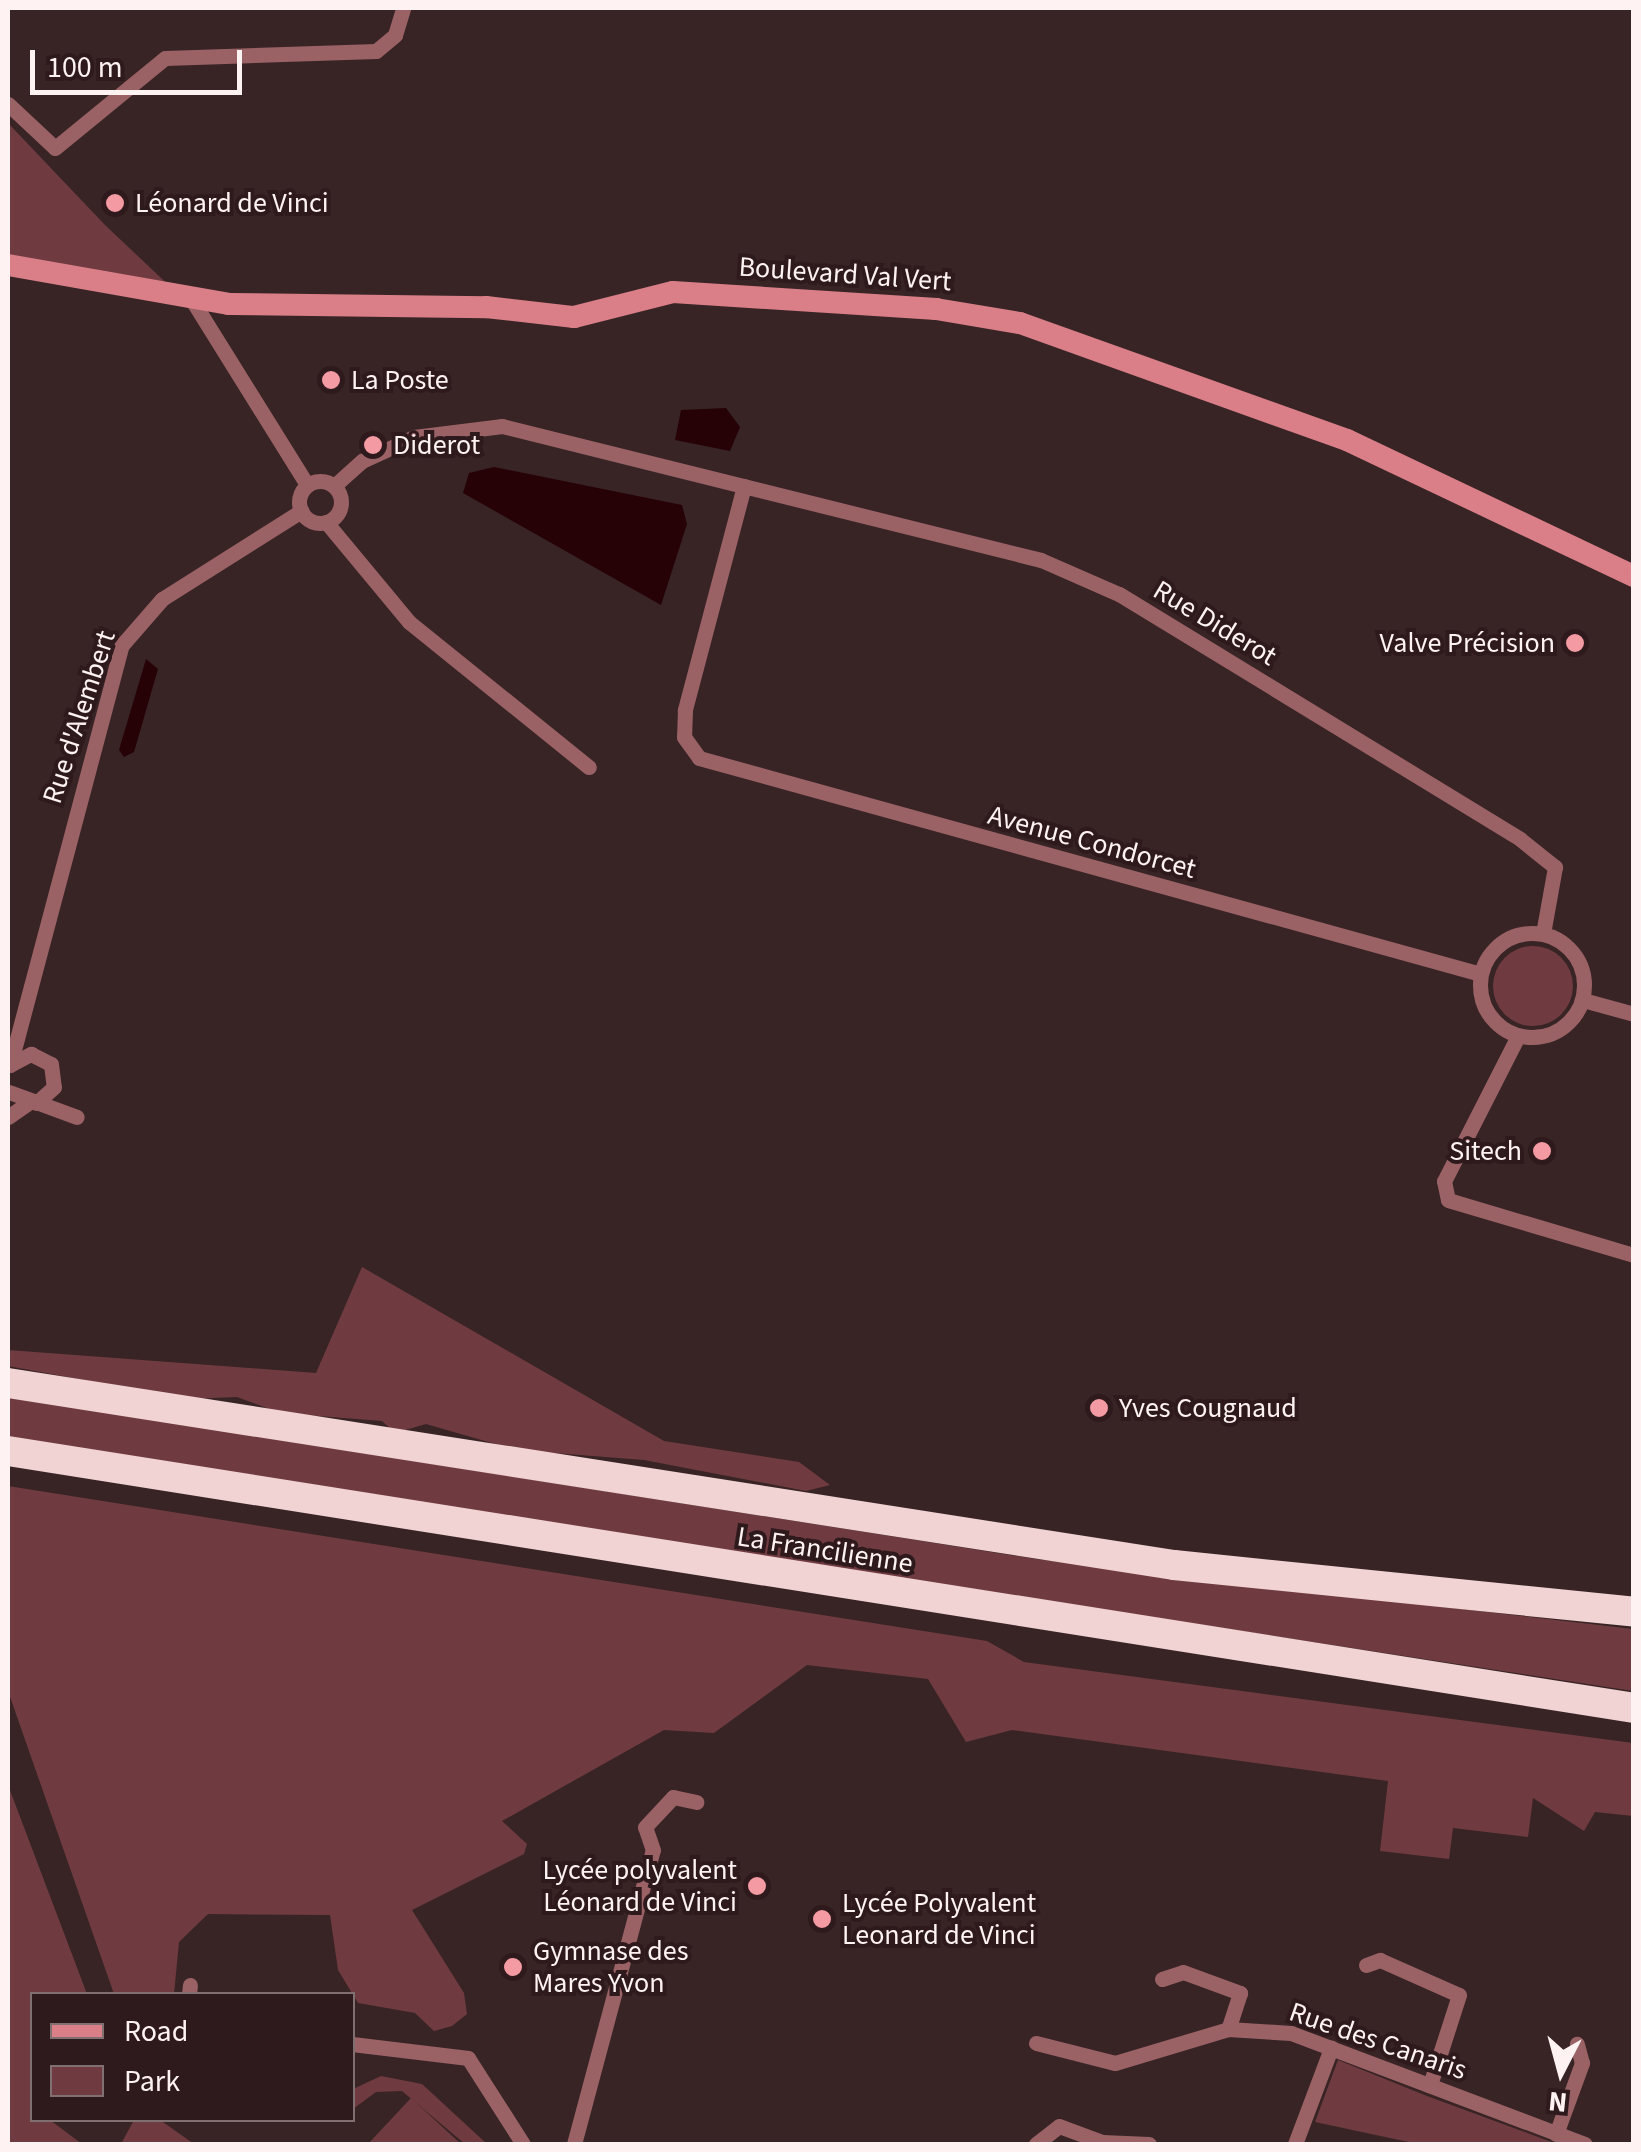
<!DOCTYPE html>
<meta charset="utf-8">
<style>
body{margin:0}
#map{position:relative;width:1641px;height:2152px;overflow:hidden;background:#382425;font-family:"Source Sans 3",sans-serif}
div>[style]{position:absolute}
.green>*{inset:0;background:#6f3b40}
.round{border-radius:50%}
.water>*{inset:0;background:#260207}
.street>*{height:15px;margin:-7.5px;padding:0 7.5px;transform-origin:7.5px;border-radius:7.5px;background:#9b6266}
.street>.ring{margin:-7.5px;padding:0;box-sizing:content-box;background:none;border:15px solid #9b6266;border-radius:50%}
.secondary>*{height:22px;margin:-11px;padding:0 11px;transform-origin:11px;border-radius:11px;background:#da7f88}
.highway>*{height:30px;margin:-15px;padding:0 15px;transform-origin:15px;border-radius:15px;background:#f1d3d4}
.dots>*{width:28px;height:28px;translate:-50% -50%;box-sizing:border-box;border:5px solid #2e1a1c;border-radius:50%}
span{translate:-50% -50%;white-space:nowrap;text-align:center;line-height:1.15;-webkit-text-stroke:8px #2e1a1c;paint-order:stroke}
.poi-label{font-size:28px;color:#fef2f2}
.left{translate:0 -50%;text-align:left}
.right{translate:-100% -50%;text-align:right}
.street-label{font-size:28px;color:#fef2f2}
.frame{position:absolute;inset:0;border:10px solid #fef2f2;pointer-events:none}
.legend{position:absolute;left:30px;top:1992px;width:325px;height:130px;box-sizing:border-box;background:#2e1a1c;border:2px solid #817072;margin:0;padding:12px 18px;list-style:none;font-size:30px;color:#fef2f2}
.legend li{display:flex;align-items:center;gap:20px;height:50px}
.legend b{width:50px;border:2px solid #817072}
.north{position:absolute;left:1511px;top:2022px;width:100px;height:100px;-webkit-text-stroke:8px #2e1a1c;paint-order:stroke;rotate:186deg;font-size:28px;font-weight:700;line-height:40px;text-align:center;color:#fef2f2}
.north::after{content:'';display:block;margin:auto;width:35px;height:45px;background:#fef2f2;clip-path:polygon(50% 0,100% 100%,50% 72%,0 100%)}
.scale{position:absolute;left:30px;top:50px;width:212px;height:45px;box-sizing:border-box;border:5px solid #fef2f2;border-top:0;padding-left:12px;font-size:30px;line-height:35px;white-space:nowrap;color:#fef2f2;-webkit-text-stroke:8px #2e1a1c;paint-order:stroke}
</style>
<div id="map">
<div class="green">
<div style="clip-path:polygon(8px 123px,105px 225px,178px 294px,8px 254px)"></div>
<div class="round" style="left:1493px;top:946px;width:80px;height:80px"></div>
<div style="clip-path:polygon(362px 1267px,664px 1441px,799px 1462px,830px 1485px,806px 1491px,644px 1460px,516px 1450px,426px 1424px,395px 1433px,382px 1421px,280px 1413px,237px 1397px,186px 1399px,8px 1366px,8px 1350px,316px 1373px)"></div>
<div style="clip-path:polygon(8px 1397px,1036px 1559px,1633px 1629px,1633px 1691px,8px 1442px)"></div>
<div style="clip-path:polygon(8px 1486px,987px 1641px,1024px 1662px,1633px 1743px,1633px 1816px,1595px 1812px,1584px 1831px,1533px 1798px,1528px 1837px,1453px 1828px,1449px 1859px,1380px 1851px,1388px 1781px,1012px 1730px,966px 1742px,928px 1679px,807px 1665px,714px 1733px,664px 1730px,502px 1821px,527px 1844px,524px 1854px,412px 1910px,464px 1993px,467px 2014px,452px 2026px,434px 2031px,415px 2013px,358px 2003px,338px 1970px,330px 1915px,208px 1914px,179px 1942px,174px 1994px,114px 1994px,8px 1691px)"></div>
<div style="clip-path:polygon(8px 1785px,87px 1994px,32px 1994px,32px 2120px,50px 2120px,82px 2144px,8px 2144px)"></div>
<div style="clip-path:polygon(1338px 2060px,1427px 2096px,1557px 2144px,1418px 2144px,1315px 2122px)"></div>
<div style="clip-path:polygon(381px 2076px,422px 2084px,487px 2144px,465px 2144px,402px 2091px,376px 2092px,353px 2109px,353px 2089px)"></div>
<div style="clip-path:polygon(411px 2098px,461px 2144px,368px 2144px)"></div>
<div style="clip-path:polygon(134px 2120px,160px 2120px,194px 2144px,121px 2144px)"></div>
</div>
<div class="water">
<div style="clip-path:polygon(726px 408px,740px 427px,730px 451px,675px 440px,681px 410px)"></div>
<div style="clip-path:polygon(494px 467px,682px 505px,687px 524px,661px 605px,463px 493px,469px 473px)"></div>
<div style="clip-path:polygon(146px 659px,158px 669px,134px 752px,124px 757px,119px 750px)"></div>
</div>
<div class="street">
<div style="left:8px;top:104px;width:64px;rotate:43.1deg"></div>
<div style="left:55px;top:148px;width:142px;rotate:-39.3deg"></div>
<div style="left:165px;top:58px;width:211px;rotate:-1.9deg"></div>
<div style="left:376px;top:51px;width:25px;rotate:-40deg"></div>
<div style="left:395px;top:35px;width:28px;rotate:-73deg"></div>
<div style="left:192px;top:300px;width:218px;rotate:58.1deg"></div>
<div class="ring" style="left:299px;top:481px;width:27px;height:27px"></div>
<div style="left:334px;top:486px;width:38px;rotate:-42deg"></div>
<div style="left:362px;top:461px;width:57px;rotate:-24.8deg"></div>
<div style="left:414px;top:437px;width:89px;rotate:-7.1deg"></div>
<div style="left:502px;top:426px;width:555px;rotate:13.96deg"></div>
<div style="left:1041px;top:560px;width:85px;rotate:23.6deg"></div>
<div style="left:1119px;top:594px;width:470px;rotate:31.4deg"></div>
<div style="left:1520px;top:839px;width:45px;rotate:38.7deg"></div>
<div style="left:1555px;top:867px;width:68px;rotate:100.2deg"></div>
<div style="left:744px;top:486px;width:232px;rotate:104.8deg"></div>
<div style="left:685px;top:710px;width:27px;rotate:92deg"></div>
<div style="left:684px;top:737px;width:26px;rotate:54deg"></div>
<div style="left:699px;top:758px;width:811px;rotate:15.44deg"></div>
<div style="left:326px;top:522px;width:130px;rotate:50.3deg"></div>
<div style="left:409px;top:622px;width:231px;rotate:38.9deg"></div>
<div class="ring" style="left:1480px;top:933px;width:89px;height:89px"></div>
<div style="left:1583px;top:1000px;width:53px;rotate:15.4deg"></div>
<div style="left:1518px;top:1036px;width:163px;rotate:117deg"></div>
<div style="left:1444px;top:1181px;width:19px;rotate:78deg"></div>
<div style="left:1448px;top:1200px;width:194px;rotate:16.5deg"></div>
<div style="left:10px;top:1065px;width:435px;rotate:-75.1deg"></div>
<div style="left:122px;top:645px;width:61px;rotate:-49deg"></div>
<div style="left:162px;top:599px;width:165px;rotate:-32.3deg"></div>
<div style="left:10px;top:1065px;width:24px;rotate:-28deg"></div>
<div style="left:31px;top:1054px;width:22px;rotate:27deg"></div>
<div style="left:51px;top:1064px;width:23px;rotate:83deg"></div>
<div style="left:54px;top:1087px;width:24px;rotate:138deg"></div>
<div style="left:9px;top:1092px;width:72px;rotate:20.2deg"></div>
<div style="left:8px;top:1117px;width:24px;rotate:-35deg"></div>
<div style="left:1366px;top:1965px;width:15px;rotate:-20deg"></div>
<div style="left:1380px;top:1960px;width:86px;rotate:23.9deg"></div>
<div style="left:1459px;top:1995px;width:95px;rotate:107.9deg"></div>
<div style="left:1162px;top:1979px;width:22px;rotate:-18deg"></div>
<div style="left:1183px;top:1972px;width:61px;rotate:20.2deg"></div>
<div style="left:1240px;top:1993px;width:38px;rotate:108deg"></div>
<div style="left:189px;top:1994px;width:9px;rotate:-84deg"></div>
<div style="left:1036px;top:2043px;width:81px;rotate:14.2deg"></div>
<div style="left:1115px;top:2063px;width:118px;rotate:-16.7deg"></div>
<div style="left:1228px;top:2029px;width:63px;rotate:3.6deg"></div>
<div style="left:1291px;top:2033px;width:314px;rotate:20.7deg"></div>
<div style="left:352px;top:2044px;width:117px;rotate:6.9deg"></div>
<div style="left:468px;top:2058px;width:102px;rotate:57.4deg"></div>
<div style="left:1556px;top:2134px;width:76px;rotate:-69.9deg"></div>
<div style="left:1582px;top:2063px;width:20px;rotate:-105deg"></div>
<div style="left:574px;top:2144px;width:304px;rotate:-75deg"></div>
<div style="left:653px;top:1850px;width:24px;rotate:-109deg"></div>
<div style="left:645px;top:1827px;width:41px;rotate:-47deg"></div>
<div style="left:673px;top:1797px;width:24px;rotate:12deg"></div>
<div style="left:1036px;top:2144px;width:29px;rotate:-38deg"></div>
<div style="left:1059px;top:2126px;width:46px;rotate:20.4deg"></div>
<div style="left:1102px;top:2142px;width:47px;rotate:2.4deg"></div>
<div style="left:1295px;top:2144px;width:103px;rotate:-69.4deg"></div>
</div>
<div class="secondary">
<div style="left:8px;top:265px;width:224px;rotate:10deg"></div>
<div style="left:229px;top:304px;width:257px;rotate:0.7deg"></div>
<div style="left:486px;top:307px;width:89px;rotate:6.5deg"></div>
<div style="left:574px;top:317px;width:102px;rotate:-14.2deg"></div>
<div style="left:673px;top:292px;width:264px;rotate:3.7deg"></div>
<div style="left:936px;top:309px;width:85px;rotate:9.5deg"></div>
<div style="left:1020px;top:323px;width:347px;rotate:19.7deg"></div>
<div style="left:1347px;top:440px;width:318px;rotate:25.4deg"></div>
</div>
<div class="highway">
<div style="left:8px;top:1383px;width:1180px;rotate:8.87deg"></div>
<div style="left:1174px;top:1565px;width:462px;rotate:5.8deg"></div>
<div style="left:8px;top:1451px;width:1646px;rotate:8.98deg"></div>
</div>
<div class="dots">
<div style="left:115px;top:203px;background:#f49aa2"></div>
<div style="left:331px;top:380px;background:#f49aa2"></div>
<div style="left:373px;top:445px;background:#f49aa2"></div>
<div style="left:1575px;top:643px;background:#f49aa2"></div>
<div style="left:1542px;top:1151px;background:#f49aa2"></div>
<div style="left:1099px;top:1408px;background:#f49aa2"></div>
<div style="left:757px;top:1886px;background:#f49aa2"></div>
<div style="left:822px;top:1919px;background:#f49aa2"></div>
<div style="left:513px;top:1967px;background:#f49aa2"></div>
</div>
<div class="poi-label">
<span class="left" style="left:135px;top:203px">Léonard de Vinci</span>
<span class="left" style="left:351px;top:380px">La Poste</span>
<span class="left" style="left:393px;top:445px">Diderot</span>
<span class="right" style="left:1555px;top:643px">Valve Précision</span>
<span class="right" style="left:1522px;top:1151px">Sitech</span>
<span class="left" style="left:1119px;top:1408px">Yves Cougnaud</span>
<span class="right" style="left:737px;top:1886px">Lycée polyvalent<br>Léonard de Vinci</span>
<span class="left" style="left:842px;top:1919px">Lycée Polyvalent<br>Leonard de Vinci</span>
<span class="left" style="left:533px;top:1967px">Gymnase des<br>Mares Yvon</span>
</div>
<div class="street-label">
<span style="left:845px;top:274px;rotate:4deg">Boulevard Val Vert</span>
<span style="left:1215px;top:623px;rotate:31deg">Rue Diderot</span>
<span style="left:79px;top:717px;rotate:-72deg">Rue d'Alembert</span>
<span style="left:1092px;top:842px;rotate:15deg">Avenue Condorcet</span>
<span style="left:825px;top:1550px;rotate:9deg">La Francilienne</span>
<span style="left:1378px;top:2041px;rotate:19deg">Rue des Canaris</span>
</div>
<div class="frame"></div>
<ul class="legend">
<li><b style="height:12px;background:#da7f88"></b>Road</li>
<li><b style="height:28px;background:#6f3b40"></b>Park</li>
</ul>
<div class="north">N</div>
<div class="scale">100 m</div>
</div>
